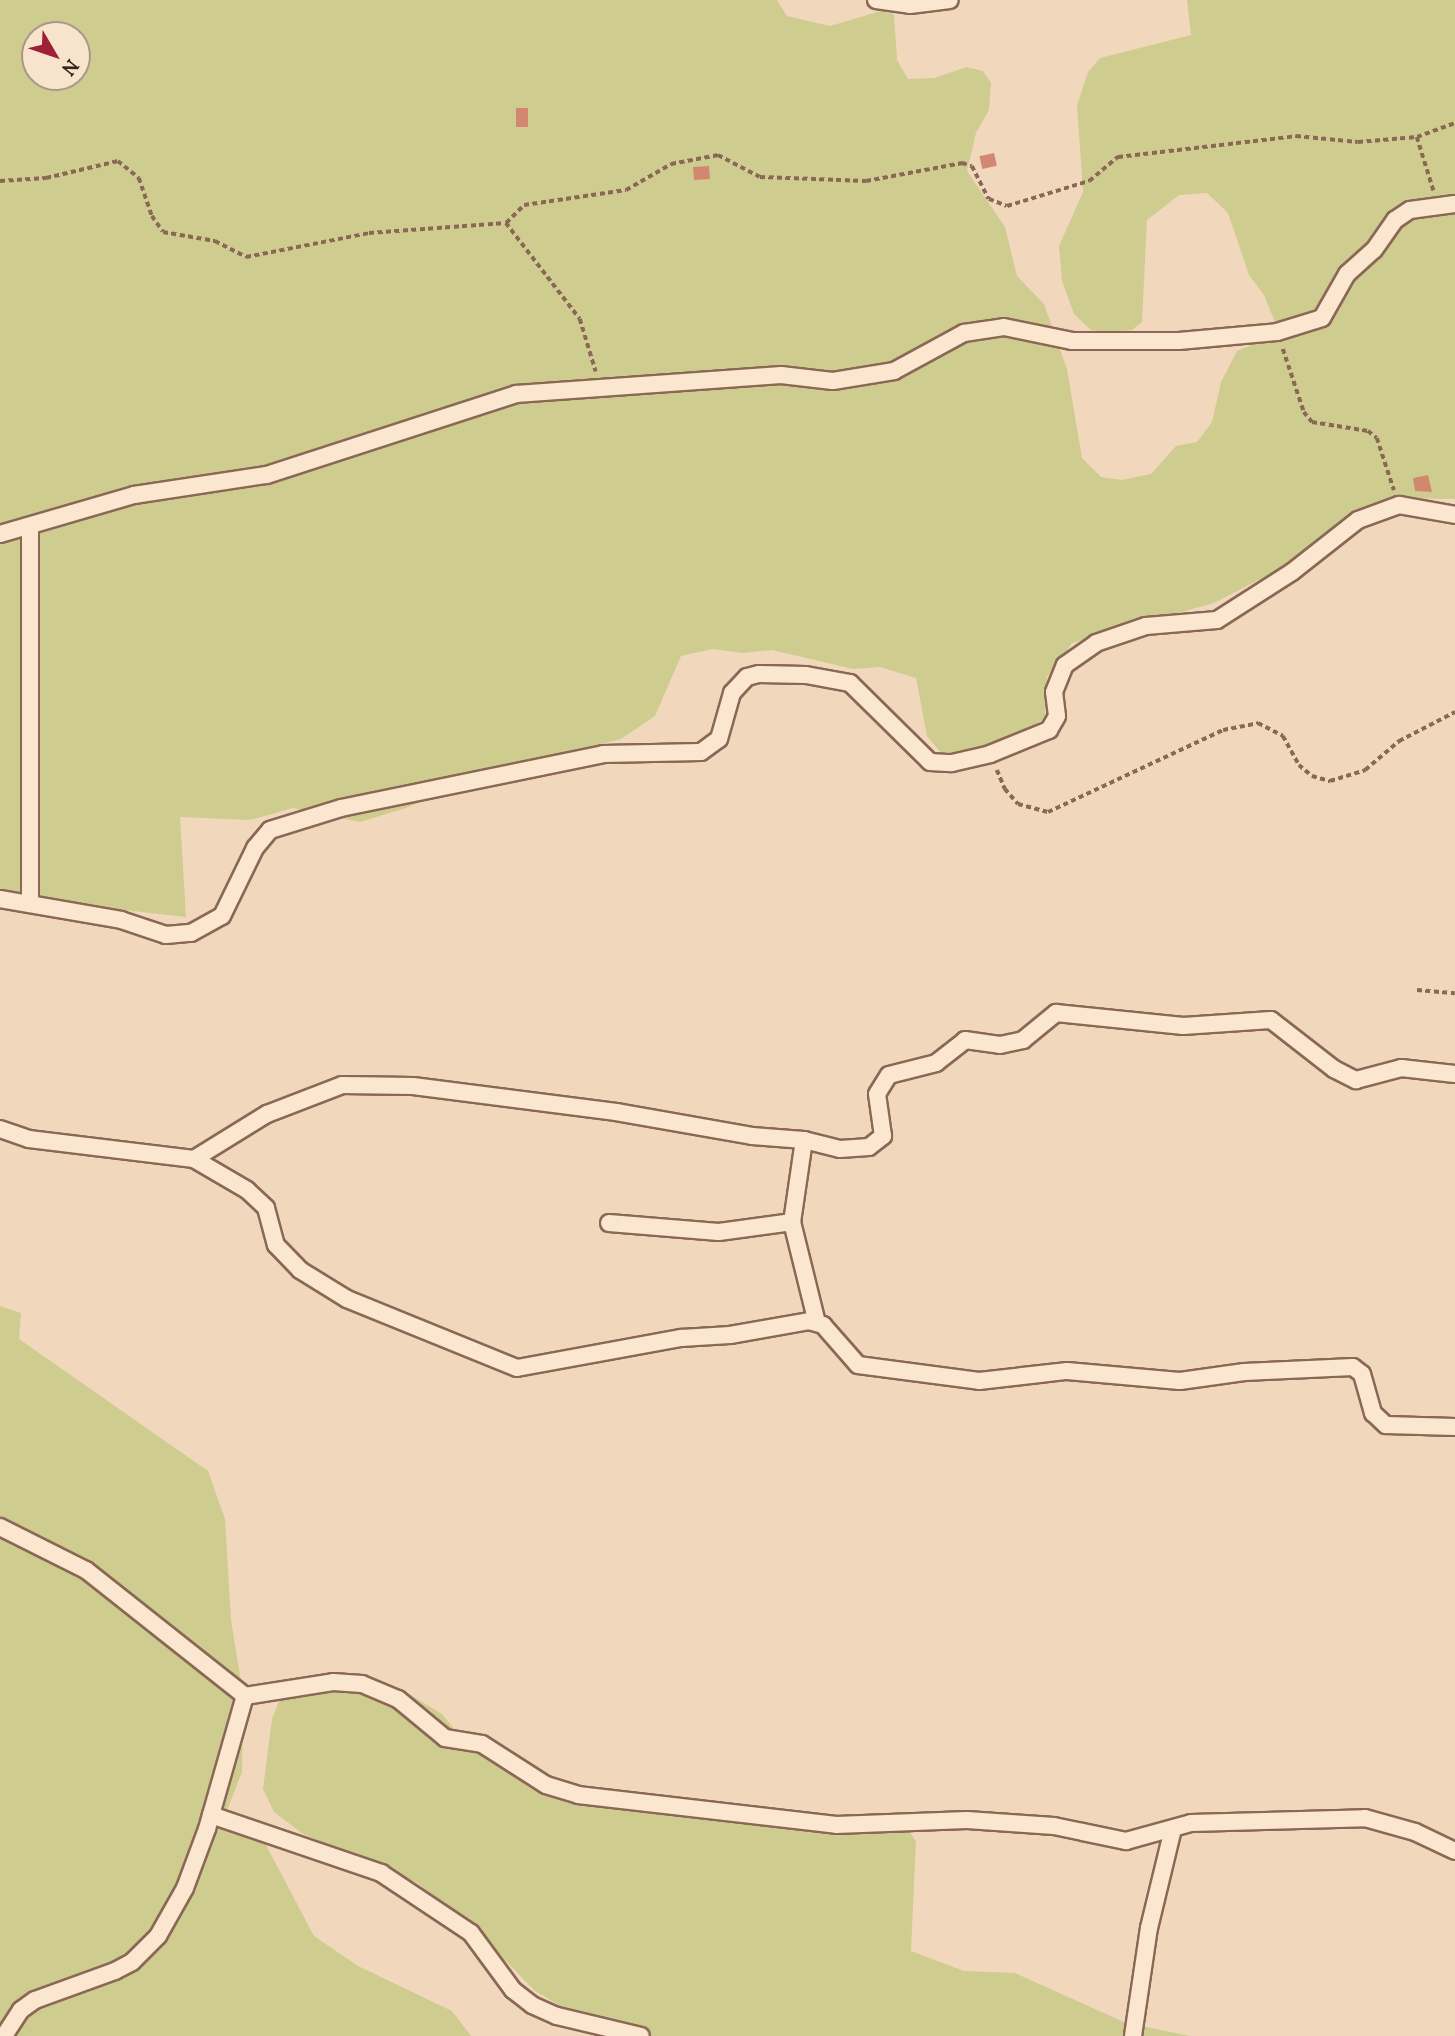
<!DOCTYPE html>
<style>
body{margin:0}
#map{position:relative;width:1455px;height:2036px;overflow:hidden;background:#f1d8bd;font-family:Lora,serif}
div>[style]{position:absolute}
.green>*{inset:0;background:#cfcc90}
.building>*{inset:0;background:#d28870;transform-origin:0 0}
.path>*{height:3.5px;margin-top:-1.75px;transform-origin:0;background:repeating-linear-gradient(90deg,#8a6855 0 5px,transparent 0 8.5px)}
.roads{filter:drop-shadow(2px 0 #8a6855) drop-shadow(-2px 0 #8a6855) drop-shadow(0 2px #8a6855) drop-shadow(0 -2px #8a6855)}
.street>*{height:16px;margin:-8px;padding:0 8px;transform-origin:8px;border-radius:8px;background:#fbe7d0}
span{translate:-50% -50%;white-space:nowrap;text-align:center;line-height:1.15;-webkit-text-stroke:5px #f8e4cd;paint-order:stroke}
.north{position:absolute;left:21px;top:21px;width:70px;height:70px;box-sizing:border-box;background:#f8e4cd;border:2px solid #ab9786;border-radius:50%;rotate:129deg;font-size:19px;font-weight:700;line-height:28px;text-align:center;color:#38241b}
.north::after{content:'';display:block;margin:auto;width:24px;height:32px;background:#9d2137;clip-path:polygon(50% 0,100% 100%,50% 72%,0 100%)}
</style>
<div id="map">
<div class="green">
<div style="clip-path:polygon(evenodd,0 0,777px 0,787px 16px,830px 26px,881px 11px,894px 14px,897px 60px,908px 79px,935px 78px,966px 67px,983px 71px,991px 83px,989px 110px,976px 133px,967px 171px,1005px 227px,1017px 276px,1044px 304px,1067px 369px,1082px 458px,1101px 477px,1122px 480px,1151px 474px,1176px 446px,1197px 442px,1212px 422px,1221px 382px,1237px 351px,1262px 341px,1275px 322px,1264px 295px,1249px 275px,1228px 213px,1207px 193px,1179px 195px,1147px 220px,1142px 322px,1132px 330px,1108px 333px,1091px 330px,1074px 314px,1062px 281px,1059px 246px,1083px 192px,1077px 106px,1088px 72px,1100px 58px,1191px 35px,1187px 0,1455px 0,1455px 499px,1389px 498px,1337px 523px,1295px 561px,1214px 603px,1072px 643px,1047px 677px,1045px 718px,1005px 743px,943px 755px,927px 736px,916px 678px,880px 667px,853px 669px,772px 650px,743px 653px,712px 649px,681px 656px,655px 716px,621px 739px,495px 770px,406px 808px,360px 822px,293px 808px,250px 820px,180px 817px,186px 917px,0 896px,0 0,35px 35px,77px 35px,77px 77px,35px 77px,35px 35px)"></div>
<div style="clip-path:polygon(0 1306px,21px 1313px,19px 1339px,208px 1471px,225px 1519px,231px 1620px,243px 1694px,242px 1772px,226px 1813px,266px 1845px,314px 1936px,358px 1966px,452px 2011px,471px 2036px,0 2036px)"></div>
<div style="clip-path:polygon(283px 1691px,411px 1695px,442px 1714px,463px 1740px,496px 1742px,573px 1792px,908px 1830px,916px 1841px,911px 1951px,964px 1971px,1015px 1973px,1126px 2023px,1190px 2036px,651px 2036px,569px 2011px,535px 1991px,469px 1923px,416px 1882px,303px 1834px,274px 1812px,263px 1789px,272px 1719px)"></div>
</div>
<div class="building">
<div style="left:516px;top:108px;width:12px;height:19px"></div>
<div style="left:994px;top:153px;width:13px;height:15px;rotate:77deg"></div>
<div style="left:709px;top:166px;width:13px;height:16px;rotate:86deg"></div>
<div style="clip-path:polygon(1428px 475px,1432px 492px,1415px 491px,1413px 478px)"></div>
</div>
<div class="path">
<div style="left:1417px;top:137px;width:58px;rotate:72.8deg"></div>
<div style="left:0;top:181px;width:46px;rotate:-3.7deg"></div>
<div style="left:46px;top:178px;width:74px;rotate:-13.3deg"></div>
<div style="left:118px;top:161px;width:27px;rotate:39deg"></div>
<div style="left:139px;top:178px;width:40px;rotate:71.1deg"></div>
<div style="left:152px;top:216px;width:19px;rotate:55deg"></div>
<div style="left:163px;top:232px;width:53px;rotate:9.8deg"></div>
<div style="left:215px;top:241px;width:35px;rotate:27deg"></div>
<div style="left:246px;top:257px;width:125px;rotate:-11deg"></div>
<div style="left:369px;top:233px;width:137px;rotate:-4.2deg"></div>
<div style="left:506px;top:223px;width:25px;rotate:-45deg"></div>
<div style="left:524px;top:205px;width:103px;rotate:-8.4deg"></div>
<div style="left:626px;top:190px;width:52px;rotate:-30deg"></div>
<div style="left:671px;top:164px;width:48px;rotate:-10.8deg"></div>
<div style="left:718px;top:155px;width:47px;rotate:27.6deg"></div>
<div style="left:760px;top:177px;width:106px;rotate:2.2deg"></div>
<div style="left:866px;top:181px;width:98px;rotate:-10.6deg"></div>
<div style="left:962px;top:163px;width:10px;rotate:17deg"></div>
<div style="left:972px;top:166px;width:37px;rotate:63deg"></div>
<div style="left:989px;top:199px;width:19px;rotate:21deg"></div>
<div style="left:1007px;top:206px;width:86px;rotate:-17deg"></div>
<div style="left:1089px;top:181px;width:38px;rotate:-40deg"></div>
<div style="left:1118px;top:157px;width:179px;rotate:-6.7deg"></div>
<div style="left:1296px;top:136px;width:62px;rotate:5.5deg"></div>
<div style="left:1358px;top:142px;width:59px;rotate:-4.8deg"></div>
<div style="left:1417px;top:137px;width:40px;rotate:-20.2deg"></div>
<div style="left:506px;top:223px;width:121px;rotate:52.4deg"></div>
<div style="left:580px;top:319px;width:55px;rotate:73.2deg"></div>
<div style="left:1283px;top:349px;width:66px;rotate:71.6deg"></div>
<div style="left:1304px;top:412px;width:13px;rotate:51deg"></div>
<div style="left:1312px;top:422px;width:57px;rotate:9.1deg"></div>
<div style="left:1368px;top:431px;width:11px;rotate:38deg"></div>
<div style="left:1377px;top:438px;width:55px;rotate:71.9deg"></div>
<div style="left:997px;top:770px;width:21px;rotate:67deg"></div>
<div style="left:1005px;top:789px;width:20px;rotate:49deg"></div>
<div style="left:1018px;top:804px;width:31px;rotate:15deg"></div>
<div style="left:1048px;top:812px;width:193px;rotate:-25.1deg"></div>
<div style="left:1223px;top:730px;width:36px;rotate:-11deg"></div>
<div style="left:1258px;top:723px;width:28px;rotate:27deg"></div>
<div style="left:1283px;top:736px;width:33px;rotate:61deg"></div>
<div style="left:1299px;top:765px;width:17px;rotate:40deg"></div>
<div style="left:1312px;top:776px;width:19px;rotate:16deg"></div>
<div style="left:1330px;top:781px;width:37px;rotate:-17deg"></div>
<div style="left:1365px;top:770px;width:45px;rotate:-40.5deg"></div>
<div style="left:1399px;top:741px;width:63px;rotate:-27.4deg"></div>
<div style="left:1417px;top:990px;width:38px;rotate:5deg"></div>
</div>
<div class="roads">
<div class="street">
<div style="left:876px;top:0;width:34px;rotate:8deg"></div>
<div style="left:910px;top:5px;width:40px;rotate:-7.1deg"></div>
<div style="left:0;top:534px;width:140px;rotate:-16.2deg"></div>
<div style="left:134px;top:495px;width:134px;rotate:-8.6deg"></div>
<div style="left:267px;top:475px;width:262px;rotate:-18deg"></div>
<div style="left:516px;top:394px;width:266px;rotate:-4.1deg"></div>
<div style="left:781px;top:375px;width:52px;rotate:6.6deg"></div>
<div style="left:833px;top:381px;width:62px;rotate:-9.3deg"></div>
<div style="left:894px;top:371px;width:80px;rotate:-28.5deg"></div>
<div style="left:964px;top:333px;width:40px;rotate:-8.5deg"></div>
<div style="left:1004px;top:327px;width:69px;rotate:11.6deg"></div>
<div style="left:1072px;top:341px;width:107px"></div>
<div style="left:1179px;top:341px;width:98px;rotate:-5.2deg"></div>
<div style="left:1277px;top:332px;width:47px;rotate:-17.3deg"></div>
<div style="left:1322px;top:318px;width:51px;rotate:-60.4deg"></div>
<div style="left:1347px;top:274px;width:36px;rotate:-42deg"></div>
<div style="left:1374px;top:250px;width:37px;rotate:-55deg"></div>
<div style="left:1395px;top:220px;width:18px;rotate:-34deg"></div>
<div style="left:1410px;top:210px;width:45px;rotate:-7.6deg"></div>
<div style="left:0;top:899px;width:123px;rotate:9.8deg"></div>
<div style="left:121px;top:920px;width:47px;rotate:18.4deg"></div>
<div style="left:166px;top:935px;width:25px;rotate:-5deg"></div>
<div style="left:191px;top:933px;width:35px;rotate:-29deg"></div>
<div style="left:222px;top:916px;width:76px;rotate:-64.1deg"></div>
<div style="left:255px;top:848px;width:23px;rotate:-50deg"></div>
<div style="left:270px;top:830px;width:74px;rotate:-17.2deg"></div>
<div style="left:341px;top:808px;width:268px;rotate:-11.6deg"></div>
<div style="left:603px;top:754px;width:98px;rotate:-1.2deg"></div>
<div style="left:701px;top:752px;width:22px;rotate:-36deg"></div>
<div style="left:719px;top:739px;width:48px;rotate:-74.2deg"></div>
<div style="left:732px;top:693px;width:22px;rotate:-47deg"></div>
<div style="left:747px;top:677px;width:12px;rotate:-14deg"></div>
<div style="left:759px;top:674px;width:47px;rotate:1.2deg"></div>
<div style="left:806px;top:675px;width:45px;rotate:10.3deg"></div>
<div style="left:850px;top:683px;width:112px;rotate:44.6deg"></div>
<div style="left:930px;top:762px;width:22px;rotate:3deg"></div>
<div style="left:952px;top:763px;width:39px;rotate:-13deg"></div>
<div style="left:990px;top:754px;width:64px;rotate:-22.1deg"></div>
<div style="left:1049px;top:730px;width:16px;rotate:-60deg"></div>
<div style="left:1057px;top:716px;width:24px;rotate:-97deg"></div>
<div style="left:1054px;top:692px;width:29px;rotate:-68deg"></div>
<div style="left:1065px;top:665px;width:38px;rotate:-35deg"></div>
<div style="left:1096px;top:643px;width:53px;rotate:-18.8deg"></div>
<div style="left:1146px;top:626px;width:71px;rotate:-4.8deg"></div>
<div style="left:1217px;top:620px;width:89px;rotate:-32.6deg"></div>
<div style="left:1292px;top:572px;width:84px;rotate:-38.2deg"></div>
<div style="left:1358px;top:520px;width:44px;rotate:-20.1deg"></div>
<div style="left:1399px;top:505px;width:57px;rotate:10.1deg"></div>
<div style="left:30px;top:904px;width:378px;rotate:-90deg"></div>
<div style="left:0;top:1129px;width:31px;rotate:19deg"></div>
<div style="left:29px;top:1139px;width:166px;rotate:6.9deg"></div>
<div style="left:194px;top:1159px;width:61px;rotate:30.3deg"></div>
<div style="left:247px;top:1190px;width:26px;rotate:43deg"></div>
<div style="left:266px;top:1208px;width:38px;rotate:75deg"></div>
<div style="left:276px;top:1245px;width:35px;rotate:46deg"></div>
<div style="left:300px;top:1270px;width:55px;rotate:31.7deg"></div>
<div style="left:347px;top:1299px;width:183px;rotate:22.1deg"></div>
<div style="left:517px;top:1368px;width:167px;rotate:-10.4deg"></div>
<div style="left:681px;top:1338px;width:49px;rotate:-3.5deg"></div>
<div style="left:730px;top:1335px;width:80px;rotate:-10deg"></div>
<div style="left:809px;top:1321px;width:15px;rotate:16deg"></div>
<div style="left:823px;top:1325px;width:53px;rotate:48.8deg"></div>
<div style="left:858px;top:1365px;width:122px;rotate:7.5deg"></div>
<div style="left:979px;top:1381px;width:89px;rotate:-6.5deg"></div>
<div style="left:1067px;top:1371px;width:113px;rotate:5.1deg"></div>
<div style="left:1180px;top:1381px;width:65px;rotate:-8deg"></div>
<div style="left:1244px;top:1372px;width:109px;rotate:-2.6deg"></div>
<div style="left:1353px;top:1367px;width:11px;rotate:38deg"></div>
<div style="left:1362px;top:1374px;width:41px;rotate:74.2deg"></div>
<div style="left:1373px;top:1413px;width:18px;rotate:43deg"></div>
<div style="left:1386px;top:1425px;width:69px;rotate:1.7deg"></div>
<div style="left:804px;top:1140px;width:83px;rotate:98.3deg"></div>
<div style="left:792px;top:1222px;width:104px;rotate:76.1deg"></div>
<div style="left:194px;top:1159px;width:86px;rotate:-31.7deg"></div>
<div style="left:267px;top:1114px;width:80px;rotate:-21.1deg"></div>
<div style="left:342px;top:1085px;width:71px;rotate:0.8deg"></div>
<div style="left:413px;top:1086px;width:205px;rotate:7.3deg"></div>
<div style="left:616px;top:1112px;width:138px;rotate:10deg"></div>
<div style="left:752px;top:1136px;width:52px;rotate:4.4deg"></div>
<div style="left:804px;top:1140px;width:37px;rotate:14deg"></div>
<div style="left:840px;top:1149px;width:29px;rotate:-4deg"></div>
<div style="left:869px;top:1147px;width:18px;rotate:-38deg"></div>
<div style="left:883px;top:1136px;width:42px;rotate:-98.1deg"></div>
<div style="left:877px;top:1094px;width:22px;rotate:-58deg"></div>
<div style="left:889px;top:1075px;width:49px;rotate:-14.3deg"></div>
<div style="left:936px;top:1063px;width:37px;rotate:-38deg"></div>
<div style="left:965px;top:1040px;width:35px;rotate:8deg"></div>
<div style="left:1000px;top:1045px;width:24px;rotate:-12deg"></div>
<div style="left:1023px;top:1040px;width:43px;rotate:-39.3deg"></div>
<div style="left:1056px;top:1013px;width:128px;rotate:5.8deg"></div>
<div style="left:1183px;top:1026px;width:88px;rotate:-3.9deg"></div>
<div style="left:1271px;top:1020px;width:80px;rotate:37.9deg"></div>
<div style="left:1334px;top:1069px;width:25px;rotate:27deg"></div>
<div style="left:1356px;top:1080px;width:47px;rotate:-14.9deg"></div>
<div style="left:1401px;top:1068px;width:54px;rotate:6.3deg"></div>
<div style="left:609px;top:1223px;width:110px;rotate:4.7deg"></div>
<div style="left:719px;top:1232px;width:74px;rotate:-7.8deg"></div>
<div style="left:0;top:1527px;width:96px;rotate:26.6deg"></div>
<div style="left:86px;top:1570px;width:203px;rotate:38.4deg"></div>
<div style="left:245px;top:1696px;width:89px;rotate:-9deg"></div>
<div style="left:333px;top:1682px;width:29px;rotate:4deg"></div>
<div style="left:362px;top:1684px;width:39px;rotate:23deg"></div>
<div style="left:398px;top:1699px;width:61px;rotate:39.7deg"></div>
<div style="left:445px;top:1738px;width:37px;rotate:9deg"></div>
<div style="left:482px;top:1744px;width:76px;rotate:32.6deg"></div>
<div style="left:546px;top:1785px;width:34px;rotate:17deg"></div>
<div style="left:578px;top:1795px;width:260px;rotate:6.6deg"></div>
<div style="left:836px;top:1825px;width:131px;rotate:-2.2deg"></div>
<div style="left:967px;top:1820px;width:87px;rotate:3.9deg"></div>
<div style="left:1054px;top:1826px;width:74px;rotate:11.8deg"></div>
<div style="left:1126px;top:1841px;width:67px;rotate:-15.5deg"></div>
<div style="left:1191px;top:1823px;width:174px;rotate:-1.6deg"></div>
<div style="left:1365px;top:1818px;width:52px;rotate:15.6deg"></div>
<div style="left:1415px;top:1832px;width:44px;rotate:25.4deg"></div>
<div style="left:211px;top:1815px;width:180px;rotate:18.8deg"></div>
<div style="left:381px;top:1873px;width:108px;rotate:33.7deg"></div>
<div style="left:471px;top:1933px;width:71px;rotate:53.6deg"></div>
<div style="left:513px;top:1990px;width:24px;rotate:38deg"></div>
<div style="left:532px;top:2005px;width:27px;rotate:24deg"></div>
<div style="left:557px;top:2016px;width:86px;rotate:13.4deg"></div>
<div style="left:4px;top:2036px;width:31px;rotate:-57deg"></div>
<div style="left:21px;top:2010px;width:17px;rotate:-36deg"></div>
<div style="left:35px;top:2000px;width:85px;rotate:-19.9deg"></div>
<div style="left:115px;top:1971px;width:19px;rotate:-28deg"></div>
<div style="left:132px;top:1962px;width:37px;rotate:-45deg"></div>
<div style="left:158px;top:1936px;width:55px;rotate:-60.6deg"></div>
<div style="left:185px;top:1888px;width:63px;rotate:-69.6deg"></div>
<div style="left:207px;top:1829px;width:138px;rotate:-74.1deg"></div>
<div style="left:1133px;top:2036px;width:109px;rotate:-81.6deg"></div>
<div style="left:1149px;top:1928px;width:102px;rotate:-76.4deg"></div>
</div>
</div>
<div class="north">N</div>
</div>
